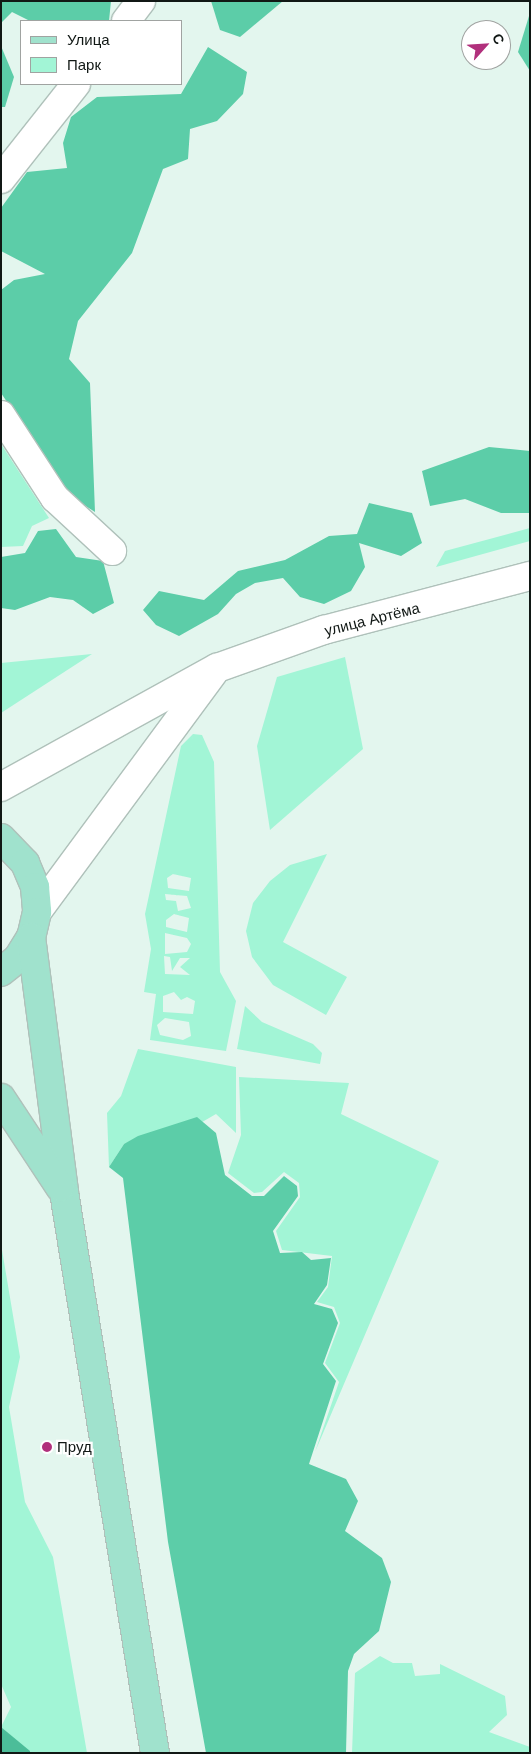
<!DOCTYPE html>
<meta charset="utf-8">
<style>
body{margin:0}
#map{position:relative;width:531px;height:1754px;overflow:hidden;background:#e3f6ee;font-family:Arial,sans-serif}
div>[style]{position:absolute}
.green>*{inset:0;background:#a2f5d6}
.forest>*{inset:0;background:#5ccda8}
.water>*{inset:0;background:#4cbd99}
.roads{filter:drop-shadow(1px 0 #afc1ba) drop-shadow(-1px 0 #afc1ba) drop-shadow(0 1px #afc1ba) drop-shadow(0 -1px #afc1ba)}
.minor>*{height:28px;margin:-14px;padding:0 14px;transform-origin:14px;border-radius:14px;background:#fff}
.major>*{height:28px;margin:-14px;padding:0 14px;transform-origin:14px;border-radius:14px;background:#a0e2cd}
.dots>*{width:14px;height:14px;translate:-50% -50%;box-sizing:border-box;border:2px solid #fff;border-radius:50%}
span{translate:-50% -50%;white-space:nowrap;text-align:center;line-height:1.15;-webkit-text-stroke:4.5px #fff;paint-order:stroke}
.street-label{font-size:15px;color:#111815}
.poi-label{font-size:15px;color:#111815}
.left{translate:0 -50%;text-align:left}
.frame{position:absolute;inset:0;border:2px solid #111815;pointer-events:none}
.legend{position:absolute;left:20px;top:20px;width:162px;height:65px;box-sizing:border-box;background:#fff;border:1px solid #a0a3a1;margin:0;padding:6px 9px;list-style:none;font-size:15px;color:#111815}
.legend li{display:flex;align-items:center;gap:10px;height:25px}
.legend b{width:25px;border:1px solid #a0a3a1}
.north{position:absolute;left:461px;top:20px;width:50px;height:50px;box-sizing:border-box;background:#fff;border:1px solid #a0a3a1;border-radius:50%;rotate:64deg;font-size:14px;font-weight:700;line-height:20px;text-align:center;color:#111815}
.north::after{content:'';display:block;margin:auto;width:18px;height:22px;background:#b1307c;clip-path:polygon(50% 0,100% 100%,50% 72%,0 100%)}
</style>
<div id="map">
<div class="green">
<div style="clip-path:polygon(1px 444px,49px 518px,32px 526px,23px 546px,1px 547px)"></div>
<div style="clip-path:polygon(530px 528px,530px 541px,436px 567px,445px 551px)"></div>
<div style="clip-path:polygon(92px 654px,1px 713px,1px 663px)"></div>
<div style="clip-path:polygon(345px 657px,363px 749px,270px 830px,257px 746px,277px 677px)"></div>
<div style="clip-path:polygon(evenodd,193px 734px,202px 735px,214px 762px,220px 972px,236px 1001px,226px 1051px,150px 1040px,156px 994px,144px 992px,151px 949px,145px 914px,181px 746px,193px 734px,173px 874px,191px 878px,189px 891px,168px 888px,167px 878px,173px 874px,193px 734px,165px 894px,187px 896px,191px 908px,178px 911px,176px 901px,166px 900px,165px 894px,193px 734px,174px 914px,189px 918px,187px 932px,166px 927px,166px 920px,174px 914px,193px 734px,165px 933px,187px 938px,191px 944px,187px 952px,165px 954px,165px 933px,193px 734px,164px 956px,170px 957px,172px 971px,180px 958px,190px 958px,180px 967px,190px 975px,165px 974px,164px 956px,193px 734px,174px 992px,181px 1000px,187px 997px,195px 1001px,193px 1014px,163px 1012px,163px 996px,174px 992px,193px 734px,165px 1018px,189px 1022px,191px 1036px,183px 1040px,160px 1035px,157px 1025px,165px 1018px)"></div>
<div style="clip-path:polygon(327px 854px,283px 942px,347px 977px,326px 1015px,273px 985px,252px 957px,246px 931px,253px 903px,270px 881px,290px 865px)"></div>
<div style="clip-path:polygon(245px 1006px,262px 1022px,313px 1044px,322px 1053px,320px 1064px,237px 1049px)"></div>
<div style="clip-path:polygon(138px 1049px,236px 1067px,236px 1133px,216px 1114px,197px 1125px,124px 1144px,109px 1167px,107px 1113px,121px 1096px)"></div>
<div style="clip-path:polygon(239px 1077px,349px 1083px,341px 1114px,439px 1161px,315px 1452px,339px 1382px,325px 1363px,340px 1323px,334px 1307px,317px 1302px,328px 1287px,332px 1256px,282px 1250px,276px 1231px,300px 1197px,299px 1183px,284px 1172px,262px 1192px,254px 1193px,228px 1173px,241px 1135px)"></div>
<div style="clip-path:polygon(1px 1244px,20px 1357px,9px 1407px,25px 1502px,53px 1557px,87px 1753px,30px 1753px,1px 1727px,11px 1707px,1px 1684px)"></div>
<div style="clip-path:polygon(380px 1656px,393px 1663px,412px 1663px,415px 1676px,440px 1674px,440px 1664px,505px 1696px,507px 1715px,489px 1732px,530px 1747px,530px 1753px,352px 1753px,355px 1673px)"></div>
</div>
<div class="forest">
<div style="clip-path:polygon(1px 1px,111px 1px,109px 21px,30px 21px,12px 12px,1px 23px)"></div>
<div style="clip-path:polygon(211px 1px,283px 1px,240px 37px,220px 30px)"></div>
<div style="clip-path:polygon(529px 16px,530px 16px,530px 71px,518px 52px)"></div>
<div style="clip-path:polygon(1px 46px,14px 77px,5px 107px,1px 107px)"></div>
<div style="clip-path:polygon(208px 47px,247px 72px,243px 94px,217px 121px,190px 129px,188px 159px,163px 169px,132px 253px,78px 321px,69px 359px,90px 383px,95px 512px,70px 496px,1px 393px,1px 290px,14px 280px,45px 274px,1px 251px,1px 208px,27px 172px,67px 168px,63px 143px,71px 117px,97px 97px,181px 94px)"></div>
<div style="clip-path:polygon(489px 447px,530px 451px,530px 513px,501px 513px,465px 499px,430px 506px,422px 471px)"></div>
<div style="clip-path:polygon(369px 503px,412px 513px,422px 543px,401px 556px,359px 543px,365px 567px,351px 591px,324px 604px,300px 597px,283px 578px,255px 583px,236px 594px,218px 614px,179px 636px,156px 625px,143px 610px,159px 591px,204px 600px,238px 571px,285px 560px,329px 536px,357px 534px)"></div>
<div style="clip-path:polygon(56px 529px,76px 557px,103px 561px,114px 603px,93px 614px,73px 600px,50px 597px,15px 610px,1px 608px,1px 557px,25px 553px,38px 531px)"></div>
<div style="clip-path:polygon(197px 1117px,216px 1133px,225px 1175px,252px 1196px,264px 1196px,284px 1176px,297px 1186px,298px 1196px,273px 1231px,280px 1253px,302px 1252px,311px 1260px,331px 1258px,327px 1285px,314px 1304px,332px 1309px,338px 1323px,323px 1364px,336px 1381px,309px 1464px,346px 1479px,358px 1501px,345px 1531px,382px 1558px,391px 1582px,379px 1631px,354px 1654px,348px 1671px,346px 1753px,206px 1753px,168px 1542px,123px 1178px,109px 1167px,124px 1144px,138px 1136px)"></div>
</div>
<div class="water">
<div style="clip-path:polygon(1px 1727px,30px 1751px,30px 1753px,1px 1753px)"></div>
</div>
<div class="roads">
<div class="minor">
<div style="left:126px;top:21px;width:25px;rotate:-53deg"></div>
<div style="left:1px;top:179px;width:121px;rotate:-51.7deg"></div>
<div style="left:1px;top:415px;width:99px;rotate:57deg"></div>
<div style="left:55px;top:498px;width:78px;rotate:42.9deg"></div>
<div style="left:1px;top:787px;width:247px;rotate:-28.9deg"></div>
<div style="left:217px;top:668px;width:114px;rotate:-19.6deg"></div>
<div style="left:324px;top:630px;width:213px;rotate:-14.7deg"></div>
<div style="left:37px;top:912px;width:297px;rotate:-53.6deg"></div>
</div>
<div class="major">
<div style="left:1px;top:838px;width:35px;rotate:46deg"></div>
<div style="left:25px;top:863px;width:26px;rotate:67deg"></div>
<div style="left:35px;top:887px;width:25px;rotate:85deg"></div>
<div style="left:37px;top:912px;width:26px;rotate:103deg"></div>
<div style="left:31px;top:937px;width:26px;rotate:122deg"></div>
<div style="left:17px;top:959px;width:21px;rotate:141deg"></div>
<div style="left:31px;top:937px;width:257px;rotate:82.6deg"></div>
<div style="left:64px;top:1192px;width:568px;rotate:80.79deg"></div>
<div style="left:1px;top:1098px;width:107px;rotate:56.5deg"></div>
</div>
</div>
<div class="dots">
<div style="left:47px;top:1447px;background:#b1307c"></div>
</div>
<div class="street-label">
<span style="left:372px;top:619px;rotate:-14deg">улица Артёма</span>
</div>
<div class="poi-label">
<span class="left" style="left:57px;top:1447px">Пруд</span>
</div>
<div class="frame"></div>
<ul class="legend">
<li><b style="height:6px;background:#a0e2cd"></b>Улица</li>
<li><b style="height:14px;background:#a2f5d6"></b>Парк</li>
</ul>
<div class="north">С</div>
</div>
